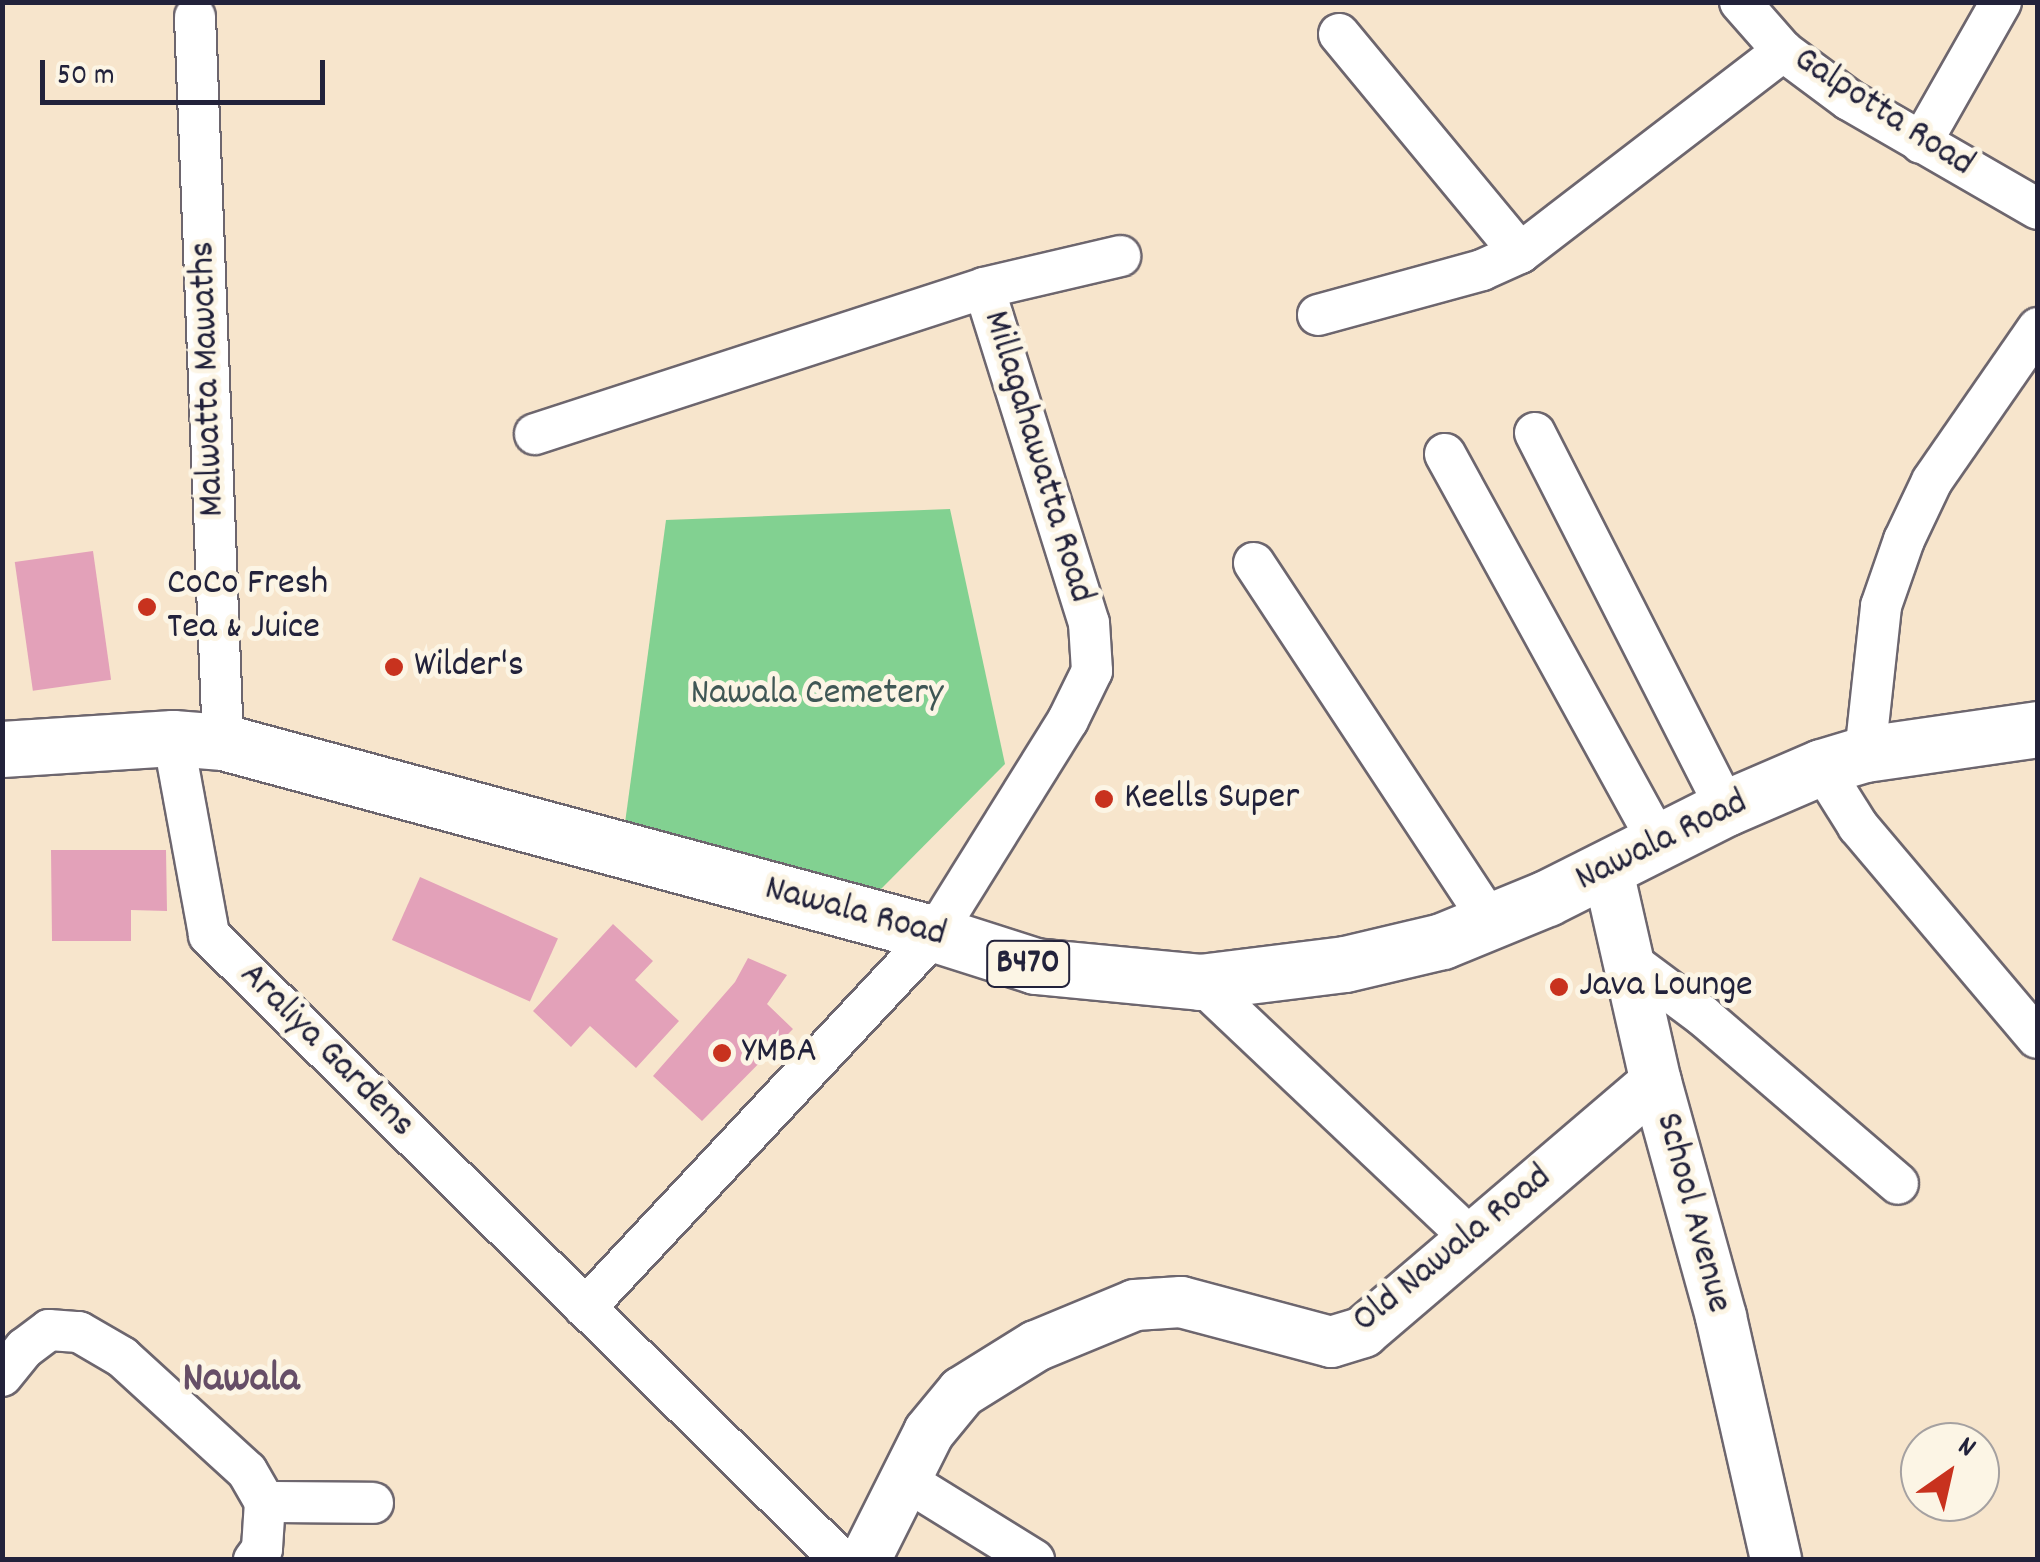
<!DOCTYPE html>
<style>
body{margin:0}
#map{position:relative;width:2040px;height:1562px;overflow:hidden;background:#f7e5cc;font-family:Dekko,sans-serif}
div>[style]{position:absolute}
.green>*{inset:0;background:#82d191}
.building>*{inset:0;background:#e3a1b9;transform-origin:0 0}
.roads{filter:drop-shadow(2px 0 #6d666e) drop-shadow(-2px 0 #6d666e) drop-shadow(0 2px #6d666e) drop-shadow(0 -2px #6d666e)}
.minor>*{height:40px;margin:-20px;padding:0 20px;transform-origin:20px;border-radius:20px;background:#fff}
.tertiary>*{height:50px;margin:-25px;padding:0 25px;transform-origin:25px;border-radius:25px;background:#fff}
.primary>*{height:55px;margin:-27.5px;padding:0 27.5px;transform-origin:27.5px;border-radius:27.5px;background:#fff}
.dots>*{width:28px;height:28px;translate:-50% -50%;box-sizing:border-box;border:5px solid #fcf5e5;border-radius:50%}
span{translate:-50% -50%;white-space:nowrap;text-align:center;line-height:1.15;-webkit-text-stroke:10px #fcf5e5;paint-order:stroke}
.shield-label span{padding:2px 8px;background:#fcf5e5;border:2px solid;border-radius:8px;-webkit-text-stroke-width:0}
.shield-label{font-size:35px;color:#22223b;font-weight:700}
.street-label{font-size:38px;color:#22223b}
.poi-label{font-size:38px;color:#22223b}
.left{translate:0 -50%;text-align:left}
.park-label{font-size:38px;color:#3f5755}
.quarter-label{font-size:42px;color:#664e67;font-weight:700}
.frame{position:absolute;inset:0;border:5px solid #22223b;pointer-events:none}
.north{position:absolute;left:1900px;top:1422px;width:100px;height:100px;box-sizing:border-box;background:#fcf5e5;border:2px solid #a5a1a1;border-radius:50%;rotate:34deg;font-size:28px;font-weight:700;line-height:40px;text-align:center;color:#22223b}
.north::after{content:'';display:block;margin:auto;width:35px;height:45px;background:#c8321e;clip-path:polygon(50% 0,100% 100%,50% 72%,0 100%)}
.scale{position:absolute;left:40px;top:60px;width:285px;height:45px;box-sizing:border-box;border:5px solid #22223b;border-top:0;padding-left:12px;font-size:30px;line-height:35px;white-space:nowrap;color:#22223b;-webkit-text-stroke:8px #fcf5e5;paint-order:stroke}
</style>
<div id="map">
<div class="green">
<div style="clip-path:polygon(950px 509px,1005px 764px,880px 890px,625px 823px,666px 520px)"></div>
</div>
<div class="building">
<div style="left:93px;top:551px;width:130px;height:79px;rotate:82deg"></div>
<div style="clip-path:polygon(51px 850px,166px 850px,167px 911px,131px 910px,131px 941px,52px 941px)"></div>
<div style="left:420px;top:877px;width:151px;height:69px;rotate:24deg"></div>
<div style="clip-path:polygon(613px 924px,653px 961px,635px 980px,679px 1021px,636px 1068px,590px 1026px,571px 1047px,533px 1011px)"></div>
<div style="clip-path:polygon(748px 958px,787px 975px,767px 1004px,793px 1029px,702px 1121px,653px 1076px,735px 982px)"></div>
</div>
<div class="roads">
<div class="minor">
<div style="left:1740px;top:2px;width:65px;rotate:48.7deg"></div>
<div style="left:1783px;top:51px;width:82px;rotate:36.6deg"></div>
<div style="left:1849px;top:100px;width:218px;rotate:30deg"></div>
<div style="left:195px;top:17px;width:726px;rotate:87.79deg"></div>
<div style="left:1339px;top:34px;width:284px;rotate:50.4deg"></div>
<div style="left:1921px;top:143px;width:162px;rotate:-60.4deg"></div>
<div style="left:984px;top:288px;width:140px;rotate:-13.2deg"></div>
<div style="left:1318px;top:315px;width:170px;rotate:-15.3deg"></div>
<div style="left:1482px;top:270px;width:42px;rotate:-24.1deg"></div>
<div style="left:1520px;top:253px;width:332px;rotate:-37.5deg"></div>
<div style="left:1535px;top:433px;width:421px;rotate:63deg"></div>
<div style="left:535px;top:434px;width:472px;rotate:-18deg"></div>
<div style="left:984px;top:288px;width:351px;rotate:72.6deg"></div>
<div style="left:1089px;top:623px;width:48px;rotate:86.4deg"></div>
<div style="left:1092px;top:671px;width:55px;rotate:116.1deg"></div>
<div style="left:1068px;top:720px;width:252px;rotate:121.9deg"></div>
<div style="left:935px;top:934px;width:512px;rotate:133.1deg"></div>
<div style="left:1445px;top:454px;width:443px;rotate:61.2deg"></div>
<div style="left:1254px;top:563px;width:430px;rotate:56.6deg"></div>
<div style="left:173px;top:738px;width:200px;rotate:79.6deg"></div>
<div style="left:209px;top:935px;width:889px;rotate:44.68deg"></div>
<div style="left:1865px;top:754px;width:149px;rotate:-83.8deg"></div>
<div style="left:1881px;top:606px;width:70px;rotate:-70.8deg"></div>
<div style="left:1904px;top:540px;width:65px;rotate:-64.6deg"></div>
<div style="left:1932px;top:481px;width:186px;rotate:-55.3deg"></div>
<div style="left:1821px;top:767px;width:70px;rotate:57.9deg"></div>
<div style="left:1858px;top:826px;width:277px;rotate:49.8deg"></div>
<div style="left:1628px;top:960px;width:94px;rotate:36.7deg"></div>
<div style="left:1703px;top:1016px;width:257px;rotate:40.7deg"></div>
<div style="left:1200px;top:982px;width:373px;rotate:43.4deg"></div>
<div style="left:2px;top:1376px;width:36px;rotate:-51deg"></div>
<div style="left:25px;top:1348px;width:30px;rotate:-37deg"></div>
<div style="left:49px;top:1330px;width:30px;rotate:4deg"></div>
<div style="left:79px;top:1332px;width:50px;rotate:30.2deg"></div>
<div style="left:122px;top:1357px;width:169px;rotate:42.4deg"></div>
<div style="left:247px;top:1471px;width:36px;rotate:60deg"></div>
<div style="left:265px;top:1502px;width:47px;rotate:93.7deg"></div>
<div style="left:262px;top:1549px;width:14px;rotate:126deg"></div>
<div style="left:905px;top:1480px;width:152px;rotate:31.8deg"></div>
<div style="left:265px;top:1502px;width:108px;rotate:0.5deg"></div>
</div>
<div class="tertiary">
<div style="left:1607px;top:867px;width:221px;rotate:77.2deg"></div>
<div style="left:1656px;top:1082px;width:244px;rotate:74.5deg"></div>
<div style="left:1721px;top:1317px;width:249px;rotate:77.2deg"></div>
<div style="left:865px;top:1560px;width:143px;rotate:-63.4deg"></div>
<div style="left:929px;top:1432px;width:52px;rotate:-50.5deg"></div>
<div style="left:962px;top:1392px;width:87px;rotate:-31.9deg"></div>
<div style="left:1036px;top:1346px;width:107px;rotate:-22.5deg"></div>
<div style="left:1135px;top:1305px;width:46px;rotate:-3.7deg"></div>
<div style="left:1181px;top:1302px;width:155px;rotate:14.9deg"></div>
<div style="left:1331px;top:1342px;width:34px;rotate:-17deg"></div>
<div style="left:1363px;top:1332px;width:385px;rotate:-40.5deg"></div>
</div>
<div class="primary">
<div style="left:2px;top:749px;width:171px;rotate:-3.7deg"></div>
<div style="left:173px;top:738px;width:50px;rotate:4.6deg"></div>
<div style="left:223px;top:742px;width:737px;rotate:15.09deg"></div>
<div style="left:935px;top:934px;width:105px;rotate:17.7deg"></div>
<div style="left:1035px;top:966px;width:166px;rotate:5.5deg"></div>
<div style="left:1200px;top:982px;width:146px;rotate:-7.1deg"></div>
<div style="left:1345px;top:964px;width:100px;rotate:-13.3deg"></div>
<div style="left:1442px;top:941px;width:113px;rotate:-22.3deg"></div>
<div style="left:1547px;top:898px;width:200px;rotate:-26.7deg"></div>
<div style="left:1726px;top:808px;width:103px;rotate:-23.3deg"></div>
<div style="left:1821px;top:767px;width:46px;rotate:-16.5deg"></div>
<div style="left:1865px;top:754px;width:175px;rotate:-8.2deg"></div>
</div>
</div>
<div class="dots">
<div style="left:147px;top:607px;background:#c8321e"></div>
<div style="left:394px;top:667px;background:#c8321e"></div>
<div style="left:1104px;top:799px;background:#c8321e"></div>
<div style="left:1559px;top:987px;background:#c8321e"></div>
<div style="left:722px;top:1053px;background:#c8321e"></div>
</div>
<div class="shield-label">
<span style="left:1028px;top:964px">B470</span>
</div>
<div class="street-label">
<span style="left:1883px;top:113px;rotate:33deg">Galpotta Road</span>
<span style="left:209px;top:379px;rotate:-92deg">Malwatta Mawaths</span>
<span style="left:1037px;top:457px;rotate:73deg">Millagahawatta Road</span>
<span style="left:1662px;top:842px;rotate:-26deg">Nawala Road</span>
<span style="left:855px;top:913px;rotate:15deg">Nawala Road</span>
<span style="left:326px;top:1051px;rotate:45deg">Araliya Gardens</span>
<span style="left:1692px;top:1213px;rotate:75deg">School Avenue</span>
<span style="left:1453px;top:1250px;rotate:-39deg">Old Nawala Road</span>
</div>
<div class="poi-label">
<span class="left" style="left:167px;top:607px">CoCo Fresh<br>Tea &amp; Juice</span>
<span class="left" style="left:414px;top:667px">Wilder's</span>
<span class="left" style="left:1124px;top:799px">Keells Super</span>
<span class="left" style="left:1579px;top:987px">Java Lounge</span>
<span class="left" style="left:742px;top:1053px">YMBA</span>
</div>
<div class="park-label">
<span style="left:817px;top:695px">Nawala Cemetery</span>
</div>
<div class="quarter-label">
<span style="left:241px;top:1381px">Nawala</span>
</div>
<div class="frame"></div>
<div class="north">N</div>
<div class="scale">50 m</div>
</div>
